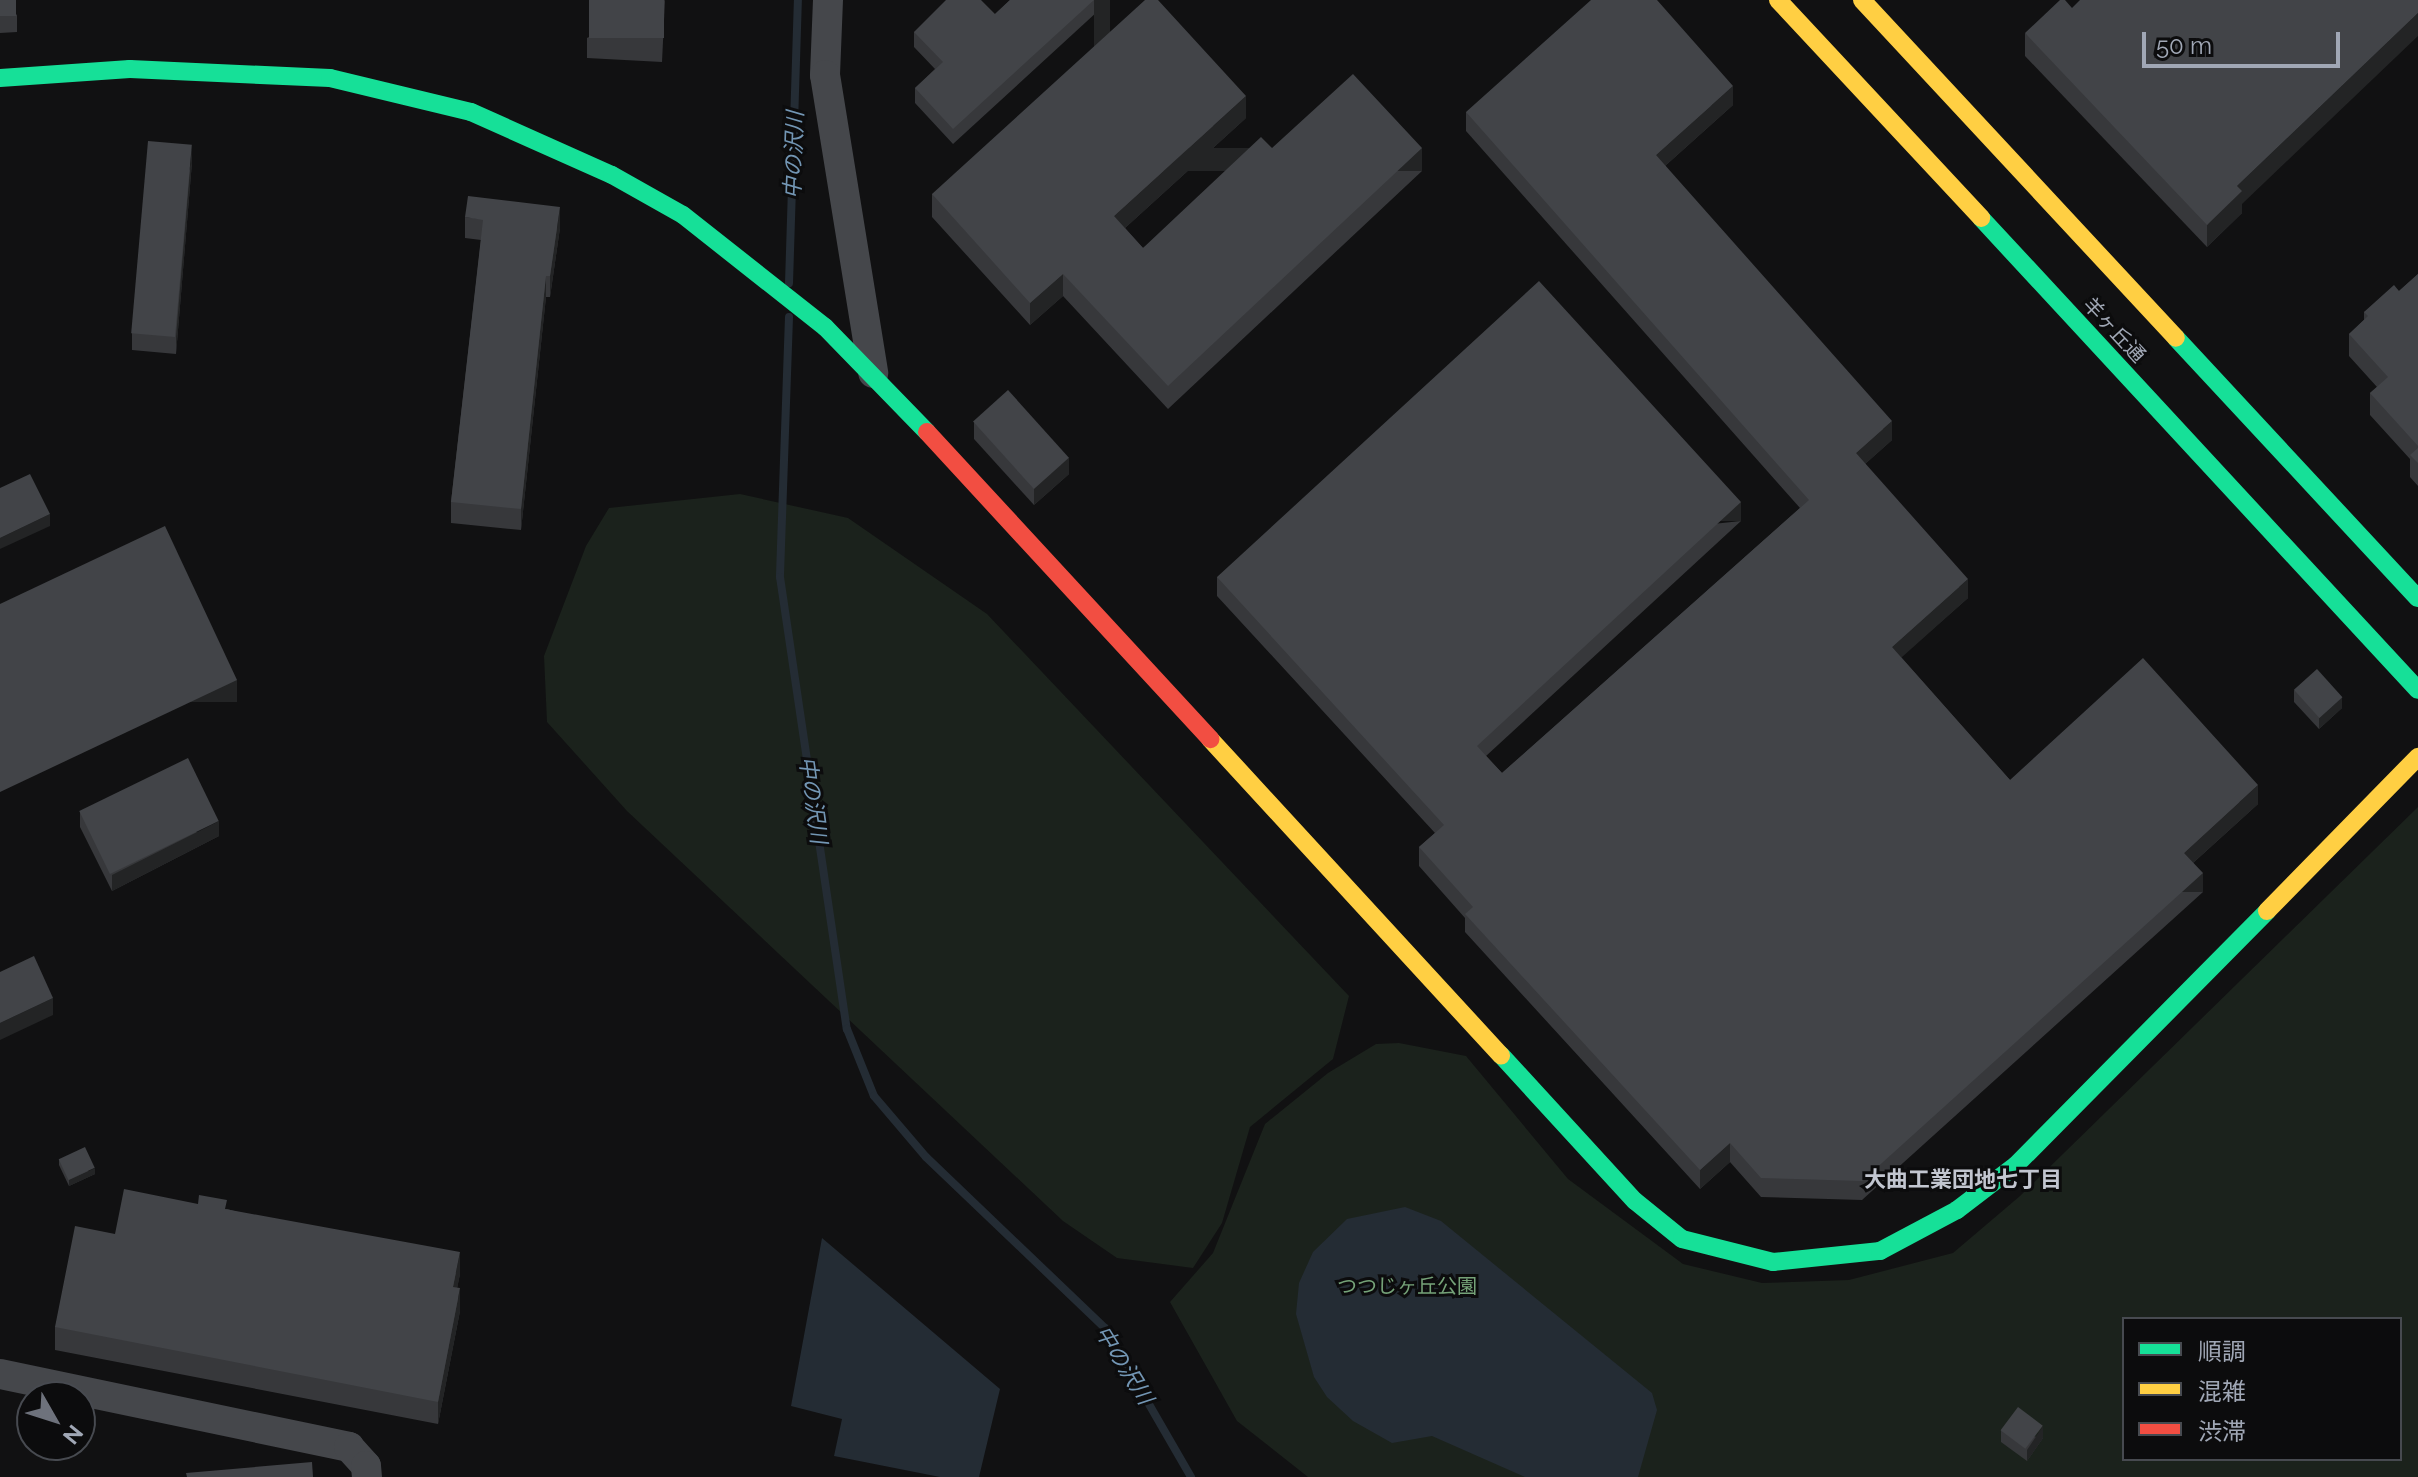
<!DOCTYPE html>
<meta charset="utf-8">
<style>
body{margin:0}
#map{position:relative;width:2418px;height:1477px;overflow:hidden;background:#111112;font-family:Raleway,"Noto Sans JP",sans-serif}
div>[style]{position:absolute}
.green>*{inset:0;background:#1b221c}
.water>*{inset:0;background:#242c34}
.stream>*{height:8px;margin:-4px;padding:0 4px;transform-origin:4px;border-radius:4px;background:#242c34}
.street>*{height:30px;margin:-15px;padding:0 15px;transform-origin:15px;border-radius:15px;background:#45474b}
.fast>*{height:18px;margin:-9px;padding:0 9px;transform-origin:9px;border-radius:9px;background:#16e098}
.slow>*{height:18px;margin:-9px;padding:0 9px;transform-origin:9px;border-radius:9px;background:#ffcf43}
.jam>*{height:18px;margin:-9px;padding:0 9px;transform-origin:9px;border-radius:9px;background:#f24e42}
.wall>*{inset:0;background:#37383b}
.shaded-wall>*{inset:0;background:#232425;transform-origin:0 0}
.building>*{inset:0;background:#424448;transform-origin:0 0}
span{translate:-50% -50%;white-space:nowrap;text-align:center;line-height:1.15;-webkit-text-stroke:6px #0c0c0d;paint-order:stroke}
.street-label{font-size:20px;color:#a0a7b5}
.park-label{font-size:20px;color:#75a278}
.water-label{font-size:22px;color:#7396b4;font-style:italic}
.neighbourhood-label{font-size:22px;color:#c2c6d0;font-weight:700}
.legend{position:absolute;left:2122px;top:1317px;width:280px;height:144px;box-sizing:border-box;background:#0c0c0d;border:2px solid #474a50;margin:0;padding:10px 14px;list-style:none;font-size:24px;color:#a0a7b5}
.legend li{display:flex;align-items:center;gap:16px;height:40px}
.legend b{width:40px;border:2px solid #474a50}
.north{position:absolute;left:16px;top:1381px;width:80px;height:80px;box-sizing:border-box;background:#0c0c0d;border:2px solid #474a50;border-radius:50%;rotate:129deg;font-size:22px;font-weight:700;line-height:32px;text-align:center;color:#a0a7b5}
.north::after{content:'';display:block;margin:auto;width:28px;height:36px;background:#6e727c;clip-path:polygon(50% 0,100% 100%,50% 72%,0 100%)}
.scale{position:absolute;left:2142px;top:32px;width:198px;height:36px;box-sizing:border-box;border:4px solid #a0a7b5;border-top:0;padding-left:10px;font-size:24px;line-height:28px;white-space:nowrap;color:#a0a7b5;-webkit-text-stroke:6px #0c0c0d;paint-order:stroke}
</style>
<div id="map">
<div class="green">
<div style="clip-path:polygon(740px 494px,848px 518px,987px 614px,1349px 996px,1333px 1059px,1250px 1127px,1222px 1223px,1193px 1268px,1117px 1258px,1063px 1221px,627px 811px,547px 722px,544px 656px,586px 546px,609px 508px)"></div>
<div style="clip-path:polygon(evenodd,2418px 807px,2418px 1477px,1308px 1477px,1237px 1421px,1170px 1302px,1213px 1253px,1265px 1124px,1328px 1073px,1376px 1044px,1399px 1043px,1466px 1056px,1568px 1179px,1683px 1264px,1762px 1283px,1849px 1280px,1953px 1253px,2020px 1196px,2418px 807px,2124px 1319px,2400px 1319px,2400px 1459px,2124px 1459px,2124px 1319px)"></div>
</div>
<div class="water">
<div style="clip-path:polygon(1405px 1207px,1441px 1221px,1652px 1393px,1657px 1410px,1638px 1477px,1525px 1477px,1432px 1436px,1392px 1443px,1353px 1421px,1327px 1397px,1314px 1377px,1296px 1314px,1299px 1283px,1313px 1252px,1347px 1219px)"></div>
<div style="clip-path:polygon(822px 1238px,1000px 1389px,979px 1477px,940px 1477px,834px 1456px,842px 1419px,791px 1406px)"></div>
</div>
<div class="stream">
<div style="left:789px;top:283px;width:283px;rotate:-88.2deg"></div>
<div style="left:789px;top:317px;width:260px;rotate:92deg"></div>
<div style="left:780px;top:577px;width:457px;rotate:81.6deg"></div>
<div style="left:847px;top:1029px;width:72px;rotate:68.1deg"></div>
<div style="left:874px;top:1096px;width:80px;rotate:49.6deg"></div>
<div style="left:926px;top:1157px;width:248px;rotate:43.7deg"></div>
<div style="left:1105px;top:1328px;width:172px;rotate:60deg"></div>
</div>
<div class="street">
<div style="left:828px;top:0;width:75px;rotate:92.3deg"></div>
<div style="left:825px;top:75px;width:302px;rotate:80.8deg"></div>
<div style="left:0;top:1374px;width:357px;rotate:11.8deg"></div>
<div style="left:349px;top:1447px;width:25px;rotate:48deg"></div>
<div style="left:366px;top:1466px;width:11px;rotate:85deg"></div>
</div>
<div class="fast">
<div style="left:0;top:78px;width:130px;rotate:-4deg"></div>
<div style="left:130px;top:69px;width:200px;rotate:2.6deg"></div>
<div style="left:330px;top:78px;width:145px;rotate:13.6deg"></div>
<div style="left:471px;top:112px;width:154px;rotate:24.1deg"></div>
<div style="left:612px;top:175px;width:81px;rotate:29.4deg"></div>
<div style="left:683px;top:215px;width:181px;rotate:38.3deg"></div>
<div style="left:825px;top:327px;width:146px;rotate:45.8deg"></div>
<div style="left:1981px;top:218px;width:643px;rotate:47.21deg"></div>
<div style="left:2176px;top:338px;width:355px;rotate:47.1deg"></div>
<div style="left:1501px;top:1055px;width:198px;rotate:47.5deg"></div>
<div style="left:1635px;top:1201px;width:60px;rotate:39deg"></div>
<div style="left:1682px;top:1239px;width:94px;rotate:14.2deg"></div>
<div style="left:1773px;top:1262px;width:108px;rotate:-5.9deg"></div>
<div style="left:1880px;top:1251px;width:87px;rotate:-28deg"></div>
<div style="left:1957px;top:1210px;width:74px;rotate:-37.3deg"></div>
<div style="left:2016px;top:1165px;width:357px;rotate:-45.3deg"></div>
</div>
<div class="slow">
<div style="left:1778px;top:0;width:298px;rotate:47deg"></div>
<div style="left:1862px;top:0;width:461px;rotate:47.1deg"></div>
<div style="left:1210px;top:739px;width:430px;rotate:47.4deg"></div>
<div style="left:2267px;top:911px;width:216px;rotate:-45.6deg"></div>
</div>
<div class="jam">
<div style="left:927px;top:432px;width:418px;rotate:47.3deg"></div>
</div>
<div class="wall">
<div style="clip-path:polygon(0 0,17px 15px,17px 32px,0 33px)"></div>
<div style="clip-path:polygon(665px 0,662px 62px,587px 58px,587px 38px)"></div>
<div style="clip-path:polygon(1010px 0,1110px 0,953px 144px,915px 103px,915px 88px,935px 69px,914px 47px,914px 32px,995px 14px)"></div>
<div style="clip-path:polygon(2025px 33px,2242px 204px,2242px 213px,2207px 247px,2025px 56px)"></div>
<div style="clip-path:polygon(1733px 105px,1665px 166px,1892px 440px,1865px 464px,1968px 598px,1901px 657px,2010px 780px,2258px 804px,2193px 863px,2203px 892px,1862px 1200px,1761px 1197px,1730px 1162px,1700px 1189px,1465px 932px,1465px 918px,1419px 866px,1419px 847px,1435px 833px,1217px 596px,1217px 577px,1741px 521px,1486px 756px,1502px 773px,1800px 508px,1466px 131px,1466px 112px)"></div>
<div style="clip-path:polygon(1246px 118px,1125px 228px,1143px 248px,1272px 148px,1422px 171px,1168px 409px,1063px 296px,1030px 325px,932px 217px,932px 194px)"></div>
<div style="clip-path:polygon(192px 162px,176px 354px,132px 350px,132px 333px)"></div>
<div style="clip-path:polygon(465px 217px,560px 228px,550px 297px,546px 297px,521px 530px,451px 523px,451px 502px,481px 240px,465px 238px)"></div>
<div style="clip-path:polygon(2418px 274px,2418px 486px,2410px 477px,2410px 459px,2370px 415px,2370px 393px,2377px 387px,2349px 356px,2349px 334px,2364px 320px,2364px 312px,2399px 291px)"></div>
<div style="clip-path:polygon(974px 422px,1069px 474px,1034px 505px,974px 439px)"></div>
<div style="clip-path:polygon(2294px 690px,2342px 708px,2319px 729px,2294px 702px)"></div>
<div style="clip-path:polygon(80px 812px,219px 836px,112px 891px,80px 827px)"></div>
<div style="clip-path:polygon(59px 1159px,95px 1174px,69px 1186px,59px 1165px)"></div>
<div style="clip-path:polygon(227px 1209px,460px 1274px,457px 1288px,460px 1311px,438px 1424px,55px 1350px,55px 1327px,115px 1234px)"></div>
<div style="clip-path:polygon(2001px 1430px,2043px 1438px,2027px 1461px,2001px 1442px)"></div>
</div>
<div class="shaded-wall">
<div style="left:1094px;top:0;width:16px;height:191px"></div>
<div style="clip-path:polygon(2418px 13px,2418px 36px,2242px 204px,2242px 213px,2207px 247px,2207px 225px,2237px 186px)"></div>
<div style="clip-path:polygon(1733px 86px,1733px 105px,1656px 174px,1656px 155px)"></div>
<div style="clip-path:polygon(1246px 96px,1246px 118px,1114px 238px,1114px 216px)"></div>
<div style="clip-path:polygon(192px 145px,192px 162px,176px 354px,176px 337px)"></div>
<div style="left:1422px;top:148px;width:23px;height:348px;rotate:90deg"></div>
<div style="clip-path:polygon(560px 207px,560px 228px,550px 297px,550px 276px)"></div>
<div style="clip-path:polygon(1063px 274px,1063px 296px,1030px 325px,1030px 303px)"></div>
<div style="clip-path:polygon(546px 276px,546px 297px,521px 530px,521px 509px)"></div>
<div style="clip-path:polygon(1892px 421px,1892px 440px,1856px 472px,1856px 453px)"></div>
<div style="clip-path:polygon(1069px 457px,1069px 474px,1034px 505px,1034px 488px)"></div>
<div style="left:1741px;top:502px;width:19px;height:359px;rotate:90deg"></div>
<div style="clip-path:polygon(50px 514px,50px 526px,0 549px,0 538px)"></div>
<div style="clip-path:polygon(1968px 579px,1968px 598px,1892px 666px,1892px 647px)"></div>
<div style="left:237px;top:680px;width:22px;height:262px;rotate:90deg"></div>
<div style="clip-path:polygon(2342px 697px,2342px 708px,2319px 729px,2319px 718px)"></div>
<div style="clip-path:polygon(2258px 785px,2258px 804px,2184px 871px,2184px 853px)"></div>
<div style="clip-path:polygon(219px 821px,219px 836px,112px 891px,112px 875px)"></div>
<div style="left:2203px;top:873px;width:19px;height:460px;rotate:90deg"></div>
<div style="clip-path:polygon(53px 998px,53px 1015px,0 1040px,0 1023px)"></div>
<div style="clip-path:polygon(1730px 1143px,1730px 1162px,1700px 1189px,1700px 1170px)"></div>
<div style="clip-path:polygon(95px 1168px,95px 1174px,69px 1186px,69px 1180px)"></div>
<div style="clip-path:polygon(460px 1252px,460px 1274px,453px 1309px,453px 1287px)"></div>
<div style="clip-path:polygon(460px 1288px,460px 1311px,438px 1424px,438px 1402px)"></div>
<div style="clip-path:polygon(2043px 1426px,2043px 1438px,2027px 1461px,2027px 1450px)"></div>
</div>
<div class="building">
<div style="left:0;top:0;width:16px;height:16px"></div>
<div style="left:589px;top:0;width:75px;height:38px"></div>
<div style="clip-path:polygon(946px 0,981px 0,995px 14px,1010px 0,1094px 0,953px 129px,915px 88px,943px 62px,914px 32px)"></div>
<div style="clip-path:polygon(1145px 0,1158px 0,1246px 96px,1114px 216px,1143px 248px,1261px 137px,1272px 148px,1353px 74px,1422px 148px,1168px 386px,1063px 274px,1030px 303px,932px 194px)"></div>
<div style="clip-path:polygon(1591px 0,1657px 0,1733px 86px,1656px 155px,1892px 421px,1856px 453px,1968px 579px,1892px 647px,2010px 780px,2143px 658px,2258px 785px,2184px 853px,2203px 873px,1862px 1181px,1761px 1178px,1730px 1143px,1700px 1170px,1465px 914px,1473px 907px,1419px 847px,1444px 825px,1217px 577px,1539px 281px,1741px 502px,1477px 746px,1502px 773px,1809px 500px,1466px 112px)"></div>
<div style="clip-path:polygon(2060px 0,2065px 0,2072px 8px,2080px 0,2418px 0,2418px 13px,2237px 186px,2242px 191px,2207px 225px,2025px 33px)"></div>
<div style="left:148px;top:141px;width:44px;height:193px;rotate:5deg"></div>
<div style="clip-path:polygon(468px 196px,560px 207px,550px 276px,546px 276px,521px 509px,451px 502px,483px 220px,465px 217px)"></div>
<div style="clip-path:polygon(2418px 274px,2418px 446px,2370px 393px,2388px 377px,2349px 334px,2368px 316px,2364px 312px,2394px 285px,2399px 291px)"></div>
<div style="left:1008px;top:390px;width:91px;height:47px;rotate:48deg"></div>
<div style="clip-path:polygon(2418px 448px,2418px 463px,2410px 455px)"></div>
<div style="clip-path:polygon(30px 474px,50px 514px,0 538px,0 488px)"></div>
<div style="clip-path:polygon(165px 526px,237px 680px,0 792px,0 604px)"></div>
<div style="left:2317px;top:669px;width:38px;height:31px;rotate:48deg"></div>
<div style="left:188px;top:758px;width:70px;height:121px;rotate:64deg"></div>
<div style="clip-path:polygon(34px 956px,53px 998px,0 1023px,0 972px)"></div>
<div style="left:85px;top:1147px;width:23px;height:29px;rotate:65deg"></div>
<div style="clip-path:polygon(124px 1189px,198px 1204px,199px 1195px,227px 1200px,225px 1209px,460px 1252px,453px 1287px,460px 1288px,438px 1402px,55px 1327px,75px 1226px,115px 1234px)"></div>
<div style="left:2018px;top:1407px;width:31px;height:29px;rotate:37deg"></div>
<div style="clip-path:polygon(312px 1462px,313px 1477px,187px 1477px,186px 1473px)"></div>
</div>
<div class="street-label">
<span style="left:2114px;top:330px;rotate:47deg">羊ヶ丘通</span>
</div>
<div class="park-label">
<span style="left:1407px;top:1286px">つつじヶ丘公園</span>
</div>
<div class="water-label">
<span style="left:794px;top:155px;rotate:-88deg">中の沢川</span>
<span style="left:813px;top:800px;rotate:82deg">中の沢川</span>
<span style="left:1124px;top:1365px;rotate:58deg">中の沢川</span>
</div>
<div class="neighbourhood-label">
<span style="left:1963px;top:1180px">大曲工業団地七丁目</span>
</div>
<ul class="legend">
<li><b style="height:10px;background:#16e098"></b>順調</li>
<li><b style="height:10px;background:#ffcf43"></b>混雑</li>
<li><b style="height:10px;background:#f24e42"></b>渋滞</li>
</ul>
<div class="north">N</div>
<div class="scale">50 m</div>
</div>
